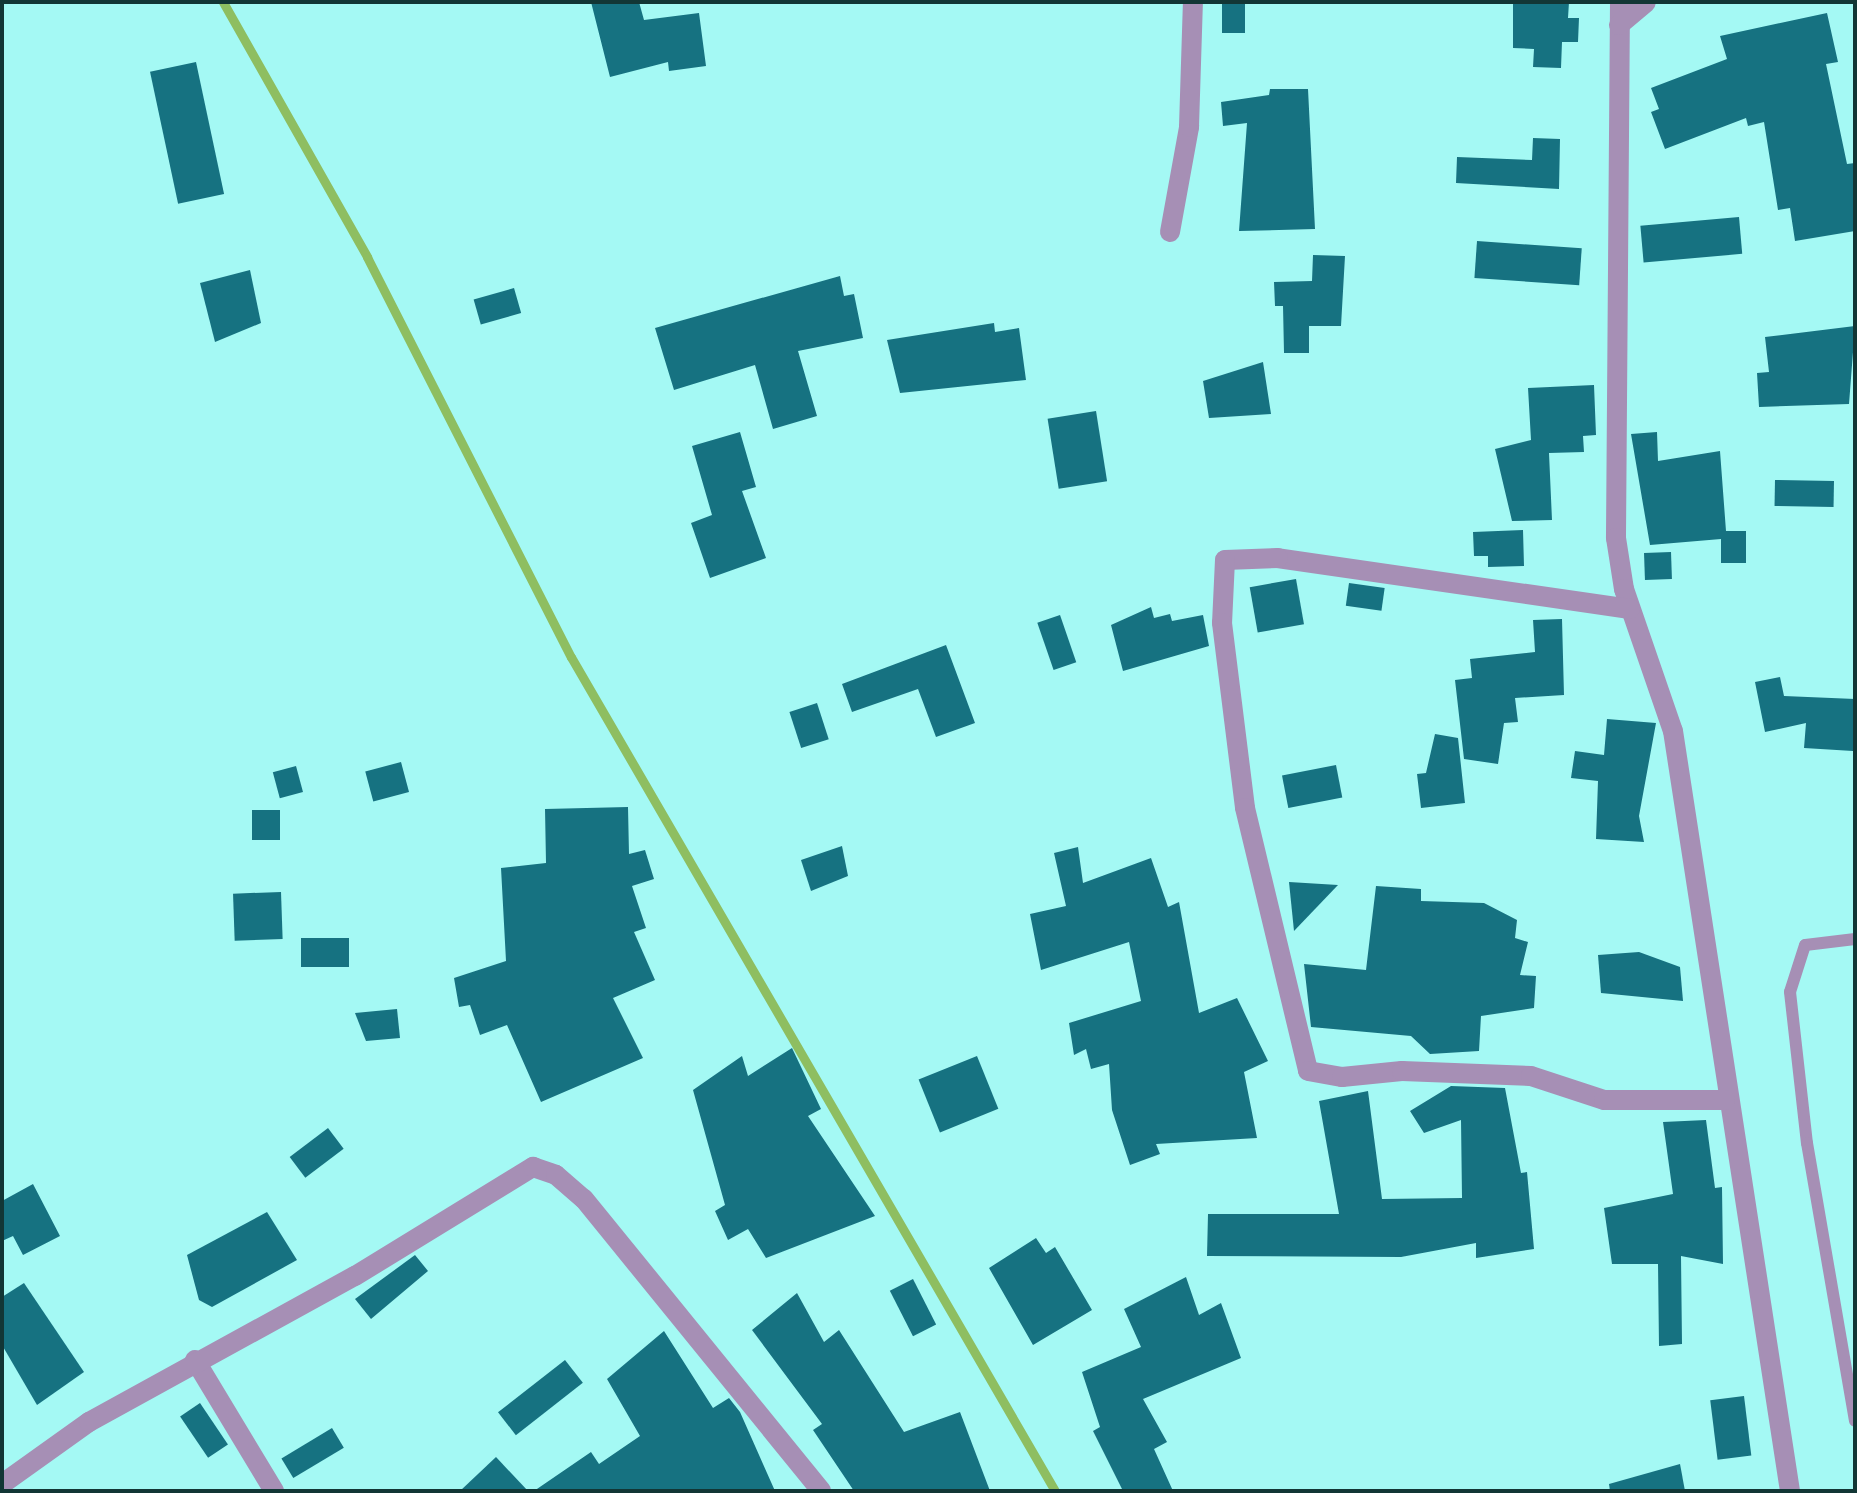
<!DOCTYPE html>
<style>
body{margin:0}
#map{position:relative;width:1857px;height:1493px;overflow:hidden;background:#a4f9f4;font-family:"Work Sans",sans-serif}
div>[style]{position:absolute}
.stream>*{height:9px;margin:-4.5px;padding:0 4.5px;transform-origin:4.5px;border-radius:4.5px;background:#8ebe61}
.building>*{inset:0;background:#167281;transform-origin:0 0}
.lane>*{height:12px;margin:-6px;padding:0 6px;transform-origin:6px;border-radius:6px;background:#a68fb5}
.street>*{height:20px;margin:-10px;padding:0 10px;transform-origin:10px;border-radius:10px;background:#a68fb5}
span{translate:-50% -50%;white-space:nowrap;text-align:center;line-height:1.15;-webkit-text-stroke:8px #dcfbf9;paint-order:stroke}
.frame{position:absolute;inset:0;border:4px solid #123635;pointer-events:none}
</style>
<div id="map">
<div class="stream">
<div style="left:223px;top:2px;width:293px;rotate:60.5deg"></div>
<div style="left:367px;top:257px;width:449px;rotate:63deg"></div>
<div style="left:571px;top:657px;width:964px;rotate:59.87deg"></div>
</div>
<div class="building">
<div style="clip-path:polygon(591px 2px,639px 2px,644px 20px,699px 13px,706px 66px,669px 71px,668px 62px,610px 77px)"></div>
<div style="left:1222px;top:2px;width:23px;height:31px"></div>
<div style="clip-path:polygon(1513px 2px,1569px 2px,1568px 18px,1579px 18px,1578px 42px,1562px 42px,1561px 68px,1533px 67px,1534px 49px,1513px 48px)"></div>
<div style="clip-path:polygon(1827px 13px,1838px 62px,1826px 64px,1847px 164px,1855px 163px,1855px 231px,1795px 241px,1790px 208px,1778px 210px,1764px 122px,1748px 126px,1746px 118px,1665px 149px,1651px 112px,1659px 109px,1651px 88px,1727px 59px,1720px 36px)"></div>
<div style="left:196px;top:62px;width:135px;height:47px;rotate:78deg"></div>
<div style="clip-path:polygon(1270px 89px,1308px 89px,1315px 229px,1239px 231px,1247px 123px,1223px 126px,1221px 102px,1269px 95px)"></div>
<div style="clip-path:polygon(1533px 138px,1560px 139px,1559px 189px,1456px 183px,1457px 157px,1532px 160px)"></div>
<div style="left:1739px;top:217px;width:37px;height:99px;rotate:85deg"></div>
<div style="left:1477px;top:241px;width:105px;height:37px;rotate:4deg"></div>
<div style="clip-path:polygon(1313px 255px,1345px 256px,1341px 326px,1309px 326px,1309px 353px,1284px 353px,1283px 306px,1275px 306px,1274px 282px,1312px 281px)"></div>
<div style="clip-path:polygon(250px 270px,261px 323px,215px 342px,200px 283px)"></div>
<div style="clip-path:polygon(840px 276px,844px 296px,854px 294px,863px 338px,798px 351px,817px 416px,773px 429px,755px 365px,674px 390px,655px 328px)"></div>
<div style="left:514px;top:288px;width:26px;height:42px;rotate:74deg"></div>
<div style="clip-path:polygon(994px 323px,995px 332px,1019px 328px,1026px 380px,900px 393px,887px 340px)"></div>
<div style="clip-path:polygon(1855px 326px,1849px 404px,1759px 407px,1757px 373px,1769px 372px,1765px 337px)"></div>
<div style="clip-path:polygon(1263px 362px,1271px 414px,1209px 418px,1203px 381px)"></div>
<div style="clip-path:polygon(1594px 385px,1596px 435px,1583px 436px,1584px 452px,1549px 453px,1552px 520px,1512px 521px,1495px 449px,1531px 440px,1528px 388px)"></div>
<div style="left:1096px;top:411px;width:71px;height:49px;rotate:81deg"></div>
<div style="clip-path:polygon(740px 432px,756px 487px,742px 491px,766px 558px,710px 578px,691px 523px,712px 515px,692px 446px)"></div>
<div style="clip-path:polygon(1657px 432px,1658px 461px,1720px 451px,1726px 531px,1746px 531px,1746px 563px,1721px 563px,1721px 539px,1650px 545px,1631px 434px)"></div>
<div style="left:1775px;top:480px;width:59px;height:26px;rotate:1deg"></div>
<div style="clip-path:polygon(1523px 530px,1524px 566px,1488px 567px,1488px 556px,1474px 556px,1473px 532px)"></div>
<div style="left:1671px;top:552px;width:27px;height:27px;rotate:88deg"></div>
<div style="left:1296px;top:579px;width:46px;height:47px;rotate:80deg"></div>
<div style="left:1349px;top:583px;width:36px;height:23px;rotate:8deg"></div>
<div style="clip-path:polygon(1151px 607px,1154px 618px,1170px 614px,1172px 621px,1203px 615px,1209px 646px,1123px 671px,1111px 625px)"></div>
<div style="left:1060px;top:615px;width:50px;height:24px;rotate:71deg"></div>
<div style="clip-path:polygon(1562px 619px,1564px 695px,1515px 698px,1518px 722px,1504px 723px,1498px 764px,1464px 759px,1455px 680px,1472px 678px,1470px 659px,1535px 652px,1533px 620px)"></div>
<div style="clip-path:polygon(946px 645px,975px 723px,936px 737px,918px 689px,852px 712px,842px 684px)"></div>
<div style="clip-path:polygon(1780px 677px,1784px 696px,1855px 699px,1853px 751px,1804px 748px,1806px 723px,1765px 732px,1755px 682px)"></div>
<div style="left:817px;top:703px;width:38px;height:29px;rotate:72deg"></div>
<div style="clip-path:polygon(1607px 719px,1656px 723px,1639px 816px,1644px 842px,1596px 839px,1598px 781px,1571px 778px,1575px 751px,1604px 755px)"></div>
<div style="clip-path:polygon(1435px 734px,1458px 738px,1465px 803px,1421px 808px,1417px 774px,1426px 773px)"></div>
<div style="left:401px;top:762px;width:31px;height:37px;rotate:75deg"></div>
<div style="left:1336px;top:765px;width:33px;height:55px;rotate:79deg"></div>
<div style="left:296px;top:766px;width:27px;height:24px;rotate:75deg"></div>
<div style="clip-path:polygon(628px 807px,629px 854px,645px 850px,654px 879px,632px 886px,646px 928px,634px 932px,655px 980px,613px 998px,643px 1058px,541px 1102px,507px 1025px,480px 1035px,470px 1005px,459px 1007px,454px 978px,506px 961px,501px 868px,546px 863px,545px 809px)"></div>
<div style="left:252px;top:810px;width:28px;height:30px"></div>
<div style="clip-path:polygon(842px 846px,848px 876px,811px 891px,801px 860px)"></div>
<div style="clip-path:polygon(1078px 847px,1083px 883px,1151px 858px,1168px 907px,1179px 902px,1199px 1013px,1237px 998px,1268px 1061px,1244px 1072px,1257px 1138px,1156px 1144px,1160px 1154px,1130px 1165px,1112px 1110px,1109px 1064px,1091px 1069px,1086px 1049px,1074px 1055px,1069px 1023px,1141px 1001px,1129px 942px,1041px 970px,1030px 914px,1066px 906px,1054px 853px)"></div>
<div style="clip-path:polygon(1289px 882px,1338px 885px,1294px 931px)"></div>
<div style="clip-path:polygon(1376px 886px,1421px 889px,1421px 901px,1484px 903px,1517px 920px,1515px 938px,1528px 942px,1520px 975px,1536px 976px,1534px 1008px,1481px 1016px,1479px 1051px,1430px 1054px,1411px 1036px,1311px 1027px,1304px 964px,1366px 970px)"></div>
<div style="left:281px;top:892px;width:47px;height:48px;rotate:88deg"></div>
<div style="left:349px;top:938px;width:29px;height:48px;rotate:90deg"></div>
<div style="clip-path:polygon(1639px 952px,1680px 967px,1683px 1001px,1601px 993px,1598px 955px)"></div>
<div style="clip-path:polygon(397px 1009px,400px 1038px,366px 1041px,355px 1013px)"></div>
<div style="clip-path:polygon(792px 1048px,821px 1109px,808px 1116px,875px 1216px,766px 1258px,748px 1229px,728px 1240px,715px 1211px,725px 1205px,693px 1090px,742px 1056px,748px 1076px)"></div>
<div style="left:977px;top:1056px;width:57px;height:63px;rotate:68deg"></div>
<div style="clip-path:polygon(1451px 1086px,1505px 1088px,1521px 1173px,1527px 1172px,1534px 1249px,1476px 1258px,1476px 1243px,1401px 1257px,1207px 1256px,1208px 1214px,1339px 1214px,1319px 1101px,1368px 1091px,1382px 1199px,1462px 1198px,1461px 1120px,1424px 1133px,1410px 1111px)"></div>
<div style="clip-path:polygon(1706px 1120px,1715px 1188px,1722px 1187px,1723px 1264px,1681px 1256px,1682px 1344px,1659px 1346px,1658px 1264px,1612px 1264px,1604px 1208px,1673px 1194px,1663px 1122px)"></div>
<div style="left:328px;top:1128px;width:26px;height:48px;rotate:53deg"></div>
<div style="clip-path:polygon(33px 1184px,60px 1236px,23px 1255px,13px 1236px,2px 1241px,2px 1201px)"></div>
<div style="clip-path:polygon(267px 1212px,297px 1260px,212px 1307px,199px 1300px,187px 1255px)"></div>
<div style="clip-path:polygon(1036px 1238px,1046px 1253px,1055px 1247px,1092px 1310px,1033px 1345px,989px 1268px)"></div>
<div style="clip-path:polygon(415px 1255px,428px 1271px,371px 1319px,355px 1299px)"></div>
<div style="clip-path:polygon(1186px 1277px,1199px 1315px,1221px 1303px,1241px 1358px,1143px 1399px,1167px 1442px,1154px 1449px,1173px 1491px,1123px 1491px,1093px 1431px,1100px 1427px,1082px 1372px,1141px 1347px,1124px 1309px)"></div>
<div style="left:913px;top:1279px;width:51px;height:26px;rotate:63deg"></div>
<div style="clip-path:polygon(24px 1283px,84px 1372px,37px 1405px,2px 1345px,2px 1297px)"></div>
<div style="clip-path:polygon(797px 1293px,824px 1342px,839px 1330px,904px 1432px,960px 1412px,990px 1491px,854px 1491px,813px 1430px,822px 1424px,752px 1330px)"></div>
<div style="clip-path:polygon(664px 1331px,713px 1408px,729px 1398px,740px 1412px,775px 1491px,534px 1491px,591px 1452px,599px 1464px,640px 1436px,607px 1379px)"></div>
<div style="left:565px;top:1360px;width:29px;height:85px;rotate:52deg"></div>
<div style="left:1744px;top:1396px;width:60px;height:34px;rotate:83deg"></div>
<div style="left:200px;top:1403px;width:50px;height:24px;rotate:56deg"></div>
<div style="left:332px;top:1428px;width:23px;height:59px;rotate:59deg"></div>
<div style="clip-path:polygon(496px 1457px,528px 1491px,460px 1491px)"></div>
<div style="clip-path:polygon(1680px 1464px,1685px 1491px,1610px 1491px,1609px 1484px)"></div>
</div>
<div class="lane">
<div style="left:1855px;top:939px;width:50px;rotate:173.2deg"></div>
<div style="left:1805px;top:945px;width:49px;rotate:107.7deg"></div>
<div style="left:1790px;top:992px;width:152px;rotate:83.6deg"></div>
<div style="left:1807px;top:1143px;width:282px;rotate:80.2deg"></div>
</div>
<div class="street">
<div style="left:1620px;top:2px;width:536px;rotate:90.43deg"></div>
<div style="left:1616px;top:538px;width:52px;rotate:81.1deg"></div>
<div style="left:1624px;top:589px;width:150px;rotate:71deg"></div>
<div style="left:1673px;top:731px;width:769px;rotate:81.25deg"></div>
<div style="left:1619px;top:25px;width:35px;rotate:-40deg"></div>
<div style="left:1170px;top:232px;width:107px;rotate:-79.7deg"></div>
<div style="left:1189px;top:127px;width:125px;rotate:-88.2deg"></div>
<div style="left:1630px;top:609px;width:356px;rotate:-171.8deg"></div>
<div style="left:1278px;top:558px;width:53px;rotate:177.8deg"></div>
<div style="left:1225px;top:560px;width:63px;rotate:92.7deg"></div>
<div style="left:1222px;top:623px;width:186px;rotate:82.9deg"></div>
<div style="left:1245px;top:808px;width:270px;rotate:76.5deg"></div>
<div style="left:1308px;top:1071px;width:35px;rotate:10deg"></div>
<div style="left:1342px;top:1077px;width:60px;rotate:-5.7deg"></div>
<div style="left:1402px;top:1071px;width:129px;rotate:2.2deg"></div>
<div style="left:1531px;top:1076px;width:77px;rotate:18.2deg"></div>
<div style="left:1604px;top:1100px;width:121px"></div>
<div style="left:195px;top:1360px;width:153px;rotate:58.9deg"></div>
<div style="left:2px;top:1484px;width:107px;rotate:-35.5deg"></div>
<div style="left:89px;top:1422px;width:303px;rotate:-28.8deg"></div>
<div style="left:355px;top:1276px;width:209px;rotate:-31.5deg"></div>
<div style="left:533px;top:1167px;width:24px;rotate:19deg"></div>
<div style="left:556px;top:1175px;width:37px;rotate:41deg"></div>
<div style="left:584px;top:1199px;width:376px;rotate:50.9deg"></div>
</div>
<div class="frame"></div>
</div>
